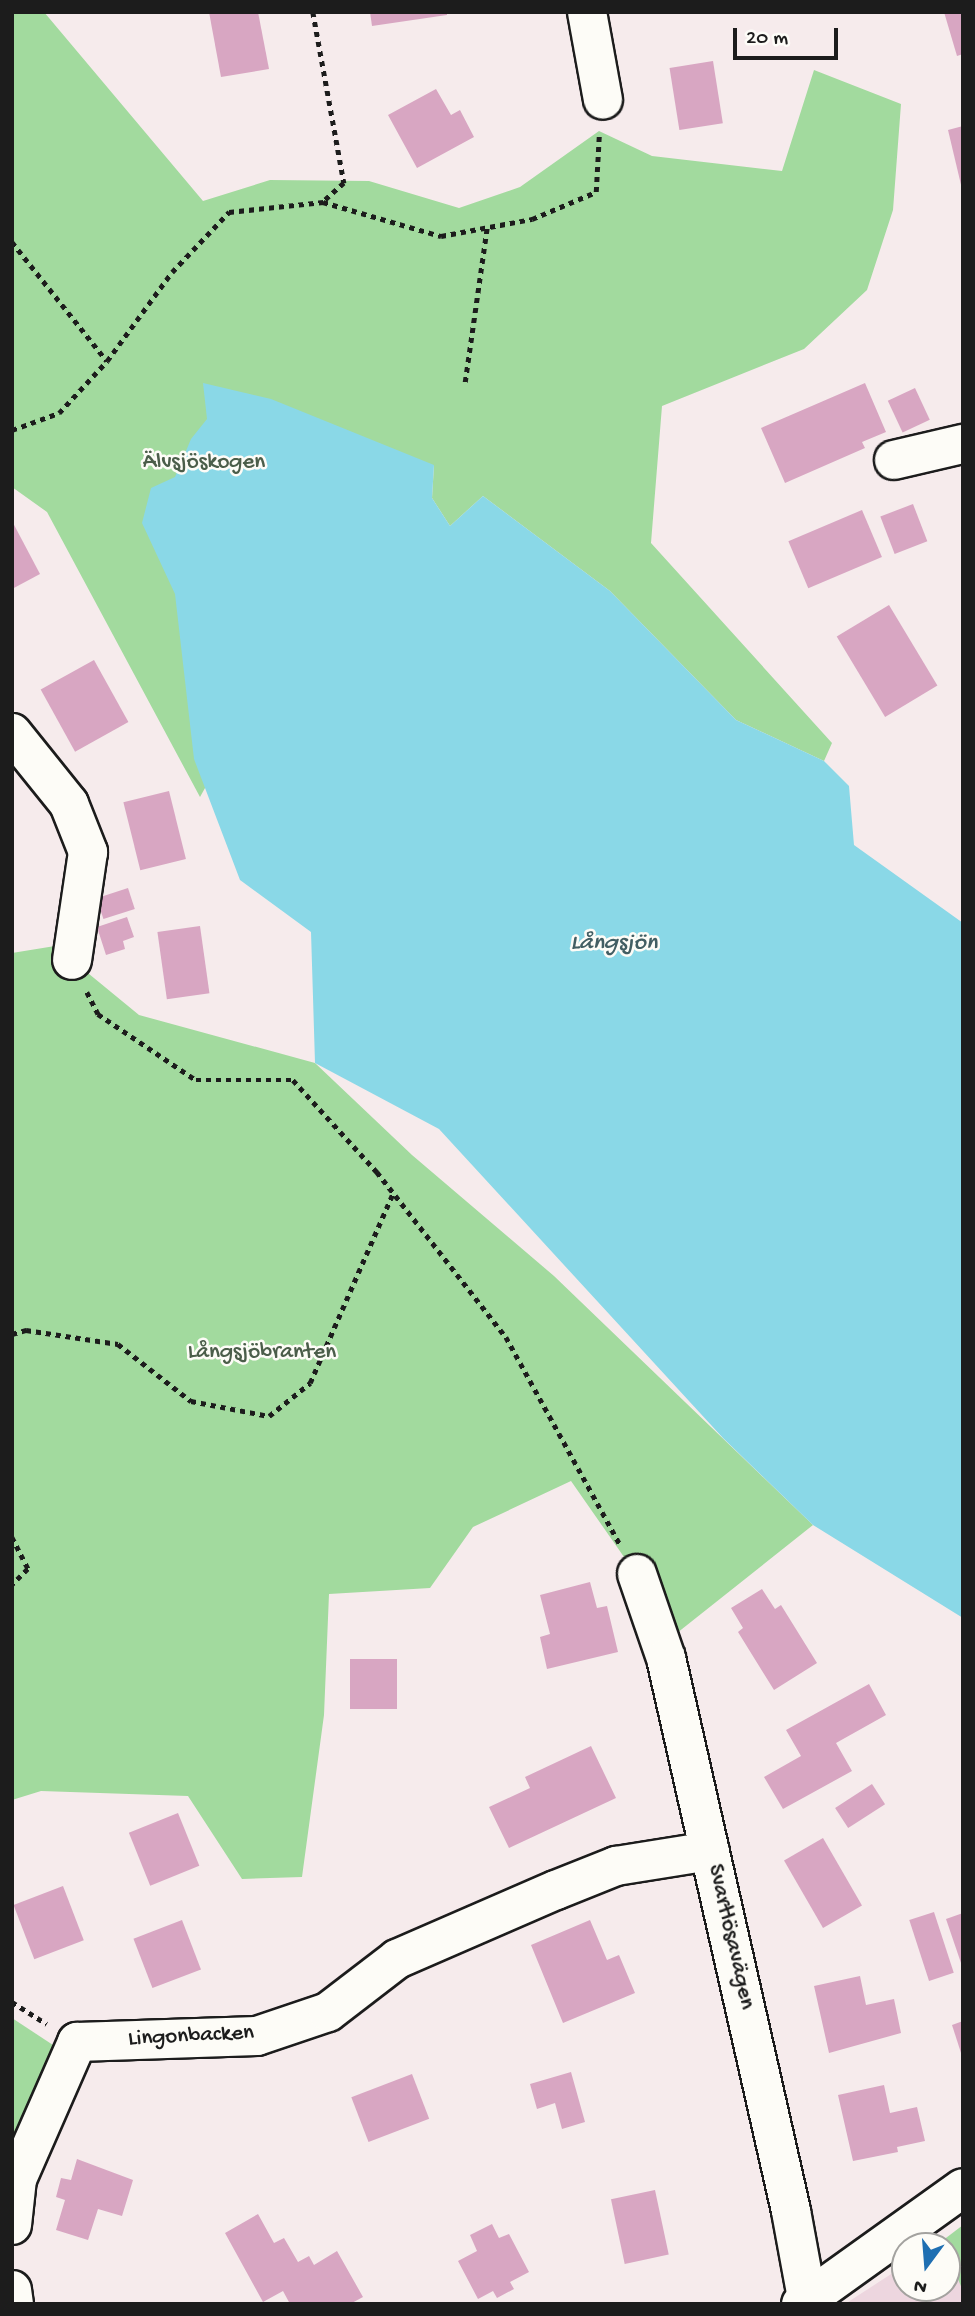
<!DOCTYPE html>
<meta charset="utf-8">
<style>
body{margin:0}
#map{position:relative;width:975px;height:2316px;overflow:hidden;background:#f6ebec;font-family:"Gochi Hand",sans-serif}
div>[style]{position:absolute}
.built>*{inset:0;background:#edd6df}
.green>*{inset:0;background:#a2da9e}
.water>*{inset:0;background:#8ad8e7}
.building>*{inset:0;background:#d8a6c2;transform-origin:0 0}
.path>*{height:4.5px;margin-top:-2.25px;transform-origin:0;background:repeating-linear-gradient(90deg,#1c1c1c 0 5px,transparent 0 10px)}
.roads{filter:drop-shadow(2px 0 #1c1c1c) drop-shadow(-2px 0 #1c1c1c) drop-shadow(0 2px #1c1c1c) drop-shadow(0 -2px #1c1c1c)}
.minor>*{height:38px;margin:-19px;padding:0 19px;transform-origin:19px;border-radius:19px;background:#fdfcf7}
span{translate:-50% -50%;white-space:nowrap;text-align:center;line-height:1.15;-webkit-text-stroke:5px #fdfcf7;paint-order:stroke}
.park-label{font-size:23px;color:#4b5e4a}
.street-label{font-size:23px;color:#1c1c1c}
.water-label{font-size:24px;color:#425e63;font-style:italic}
.frame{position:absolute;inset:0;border:14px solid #1c1c1c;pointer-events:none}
.north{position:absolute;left:891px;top:2232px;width:70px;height:70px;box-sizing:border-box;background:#fdfcf7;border:2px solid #a3a29f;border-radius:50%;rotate:196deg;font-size:19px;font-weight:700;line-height:28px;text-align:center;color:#1c1c1c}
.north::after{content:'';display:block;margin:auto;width:24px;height:32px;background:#1f6fb2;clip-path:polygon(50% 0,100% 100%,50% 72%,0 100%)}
.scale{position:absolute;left:733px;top:28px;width:105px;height:32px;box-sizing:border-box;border:4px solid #1c1c1c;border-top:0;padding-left:9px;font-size:21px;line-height:24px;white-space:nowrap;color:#1c1c1c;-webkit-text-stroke:5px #fdfcf7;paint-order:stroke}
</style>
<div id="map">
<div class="built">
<div style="clip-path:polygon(942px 2241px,963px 2245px,963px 2304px,845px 2304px,905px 2265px,905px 2288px,947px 2288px,947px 2246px,934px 2246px)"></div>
</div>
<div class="green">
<div style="clip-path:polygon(12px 12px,44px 12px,203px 201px,270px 180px,369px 181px,459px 208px,520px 187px,599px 131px,652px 156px,782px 171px,814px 70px,901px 104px,893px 210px,867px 290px,804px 349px,662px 406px,651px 543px,832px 743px,824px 761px,736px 720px,610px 591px,483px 496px,450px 526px,432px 498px,434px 465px,316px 589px,200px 797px,47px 512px,12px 487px)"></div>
<div style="clip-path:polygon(55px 946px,139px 1015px,315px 1063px,412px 1155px,554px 1276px,813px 1525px,677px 1633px,571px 1481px,473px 1527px,430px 1588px,329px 1594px,324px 1715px,302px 1877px,242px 1879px,188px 1796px,41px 1791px,12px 1800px,12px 953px)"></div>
<div style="clip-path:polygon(12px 2018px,53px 2045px,12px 2144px)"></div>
<div style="clip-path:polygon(963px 2225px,963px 2291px,942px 2241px)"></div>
</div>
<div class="water">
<div style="clip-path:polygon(203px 383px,271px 399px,434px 465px,432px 498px,450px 526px,483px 496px,610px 591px,736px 720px,824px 761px,849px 786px,854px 845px,963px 923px,963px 1618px,813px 1525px,723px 1438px,439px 1129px,315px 1063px,311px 932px,240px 880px,194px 759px,175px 594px,142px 523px,151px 488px,175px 477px,191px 439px,207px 419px)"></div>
</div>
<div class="building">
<div style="clip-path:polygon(209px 12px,258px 12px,269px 69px,221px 77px)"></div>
<div style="clip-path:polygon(370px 12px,447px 12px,447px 15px,372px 26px)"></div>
<div style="clip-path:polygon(944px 12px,963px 12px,963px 54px,957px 56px)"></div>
<div style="left:713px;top:61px;width:63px;height:44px;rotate:81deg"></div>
<div style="clip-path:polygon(436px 89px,451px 115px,460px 110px,474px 137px,417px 168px,388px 115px)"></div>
<div style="clip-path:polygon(963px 126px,963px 189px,962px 189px,948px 130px)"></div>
<div style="clip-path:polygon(865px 383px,886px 432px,862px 442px,865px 448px,785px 483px,761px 428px)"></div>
<div style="left:915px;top:388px;width:35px;height:30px;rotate:65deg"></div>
<div style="left:913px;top:504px;width:40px;height:35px;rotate:69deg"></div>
<div style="left:862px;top:510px;width:51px;height:80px;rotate:67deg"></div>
<div style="clip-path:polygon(12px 521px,40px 574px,12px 589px)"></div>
<div style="left:889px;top:605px;width:94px;height:61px;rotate:59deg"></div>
<div style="left:94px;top:660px;width:71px;height:61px;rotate:61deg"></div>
<div style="left:169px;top:791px;width:70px;height:47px;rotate:76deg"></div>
<div style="left:128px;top:888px;width:22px;height:33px;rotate:72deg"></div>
<div style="clip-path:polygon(127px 917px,134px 937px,123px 941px,125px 949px,106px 955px,97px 927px)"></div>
<div style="left:200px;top:926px;width:68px;height:43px;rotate:82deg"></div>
<div style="clip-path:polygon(590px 1582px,597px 1608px,607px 1606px,618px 1652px,547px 1669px,540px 1637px,550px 1634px,540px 1595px)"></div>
<div style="clip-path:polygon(762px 1589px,775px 1609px,781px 1605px,817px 1663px,774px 1690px,738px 1632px,743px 1628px,731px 1608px)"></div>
<div style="left:350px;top:1659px;width:47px;height:50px"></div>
<div style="clip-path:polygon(869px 1684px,886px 1715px,836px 1743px,852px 1771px,783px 1809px,764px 1777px,801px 1756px,786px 1730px)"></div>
<div style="clip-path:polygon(591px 1746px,616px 1798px,509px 1848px,489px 1807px,530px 1788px,525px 1777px)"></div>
<div style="left:872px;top:1784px;width:24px;height:44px;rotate:57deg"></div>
<div style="left:178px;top:1813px;width:57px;height:53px;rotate:68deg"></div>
<div style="left:823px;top:1838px;width:78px;height:45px;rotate:60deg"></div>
<div style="left:63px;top:1886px;width:58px;height:53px;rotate:69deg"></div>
<div style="left:934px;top:1912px;width:64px;height:26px;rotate:72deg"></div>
<div style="clip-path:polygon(963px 1913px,963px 1962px,961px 1963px,946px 1919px)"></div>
<div style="left:182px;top:1920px;width:53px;height:52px;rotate:69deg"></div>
<div style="clip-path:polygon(590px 1920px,607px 1960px,619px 1955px,635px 1993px,563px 2023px,531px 1945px)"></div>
<div style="clip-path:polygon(860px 1976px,866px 2005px,894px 1999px,901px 2033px,829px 2053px,814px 1986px)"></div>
<div style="clip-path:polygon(963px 2021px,963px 2056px,962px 2056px,952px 2025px)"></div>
<div style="clip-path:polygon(571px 2072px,585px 2122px,562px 2129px,555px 2103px,537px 2109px,530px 2084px)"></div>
<div style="left:412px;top:2074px;width:48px;height:65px;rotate:69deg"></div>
<div style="clip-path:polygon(884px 2085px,890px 2113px,917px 2107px,925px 2141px,897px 2147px,898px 2152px,853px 2161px,838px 2095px)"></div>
<div style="clip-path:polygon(77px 2159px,133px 2180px,122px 2216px,98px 2209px,88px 2240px,56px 2230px,65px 2200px,56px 2197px,61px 2178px,71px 2180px)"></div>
<div style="left:655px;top:2190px;width:66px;height:45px;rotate:78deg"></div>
<div style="clip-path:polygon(258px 2214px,274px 2243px,284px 2238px,298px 2262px,309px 2256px,314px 2265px,337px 2251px,363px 2297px,350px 2304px,290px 2304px,283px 2291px,263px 2302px,225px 2233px)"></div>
<div style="clip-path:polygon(492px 2224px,499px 2238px,509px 2234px,529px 2272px,510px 2282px,514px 2289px,497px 2298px,493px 2291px,478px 2299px,458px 2261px,477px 2251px,470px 2235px)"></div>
</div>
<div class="path">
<div style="left:313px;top:12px;width:174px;rotate:79.7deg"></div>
<div style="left:344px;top:183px;width:27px;rotate:138deg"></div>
<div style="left:12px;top:242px;width:152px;rotate:51.4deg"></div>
<div style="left:465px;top:382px;width:157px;rotate:-81.9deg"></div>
<div style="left:12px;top:430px;width:50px;rotate:-19.9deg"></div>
<div style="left:59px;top:413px;width:71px;rotate:-47.3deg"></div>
<div style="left:107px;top:361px;width:110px;rotate:-53.9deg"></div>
<div style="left:172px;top:272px;width:83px;rotate:-46.5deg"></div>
<div style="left:229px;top:212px;width:95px;rotate:-6.1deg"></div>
<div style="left:323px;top:202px;width:123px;rotate:16.1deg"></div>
<div style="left:441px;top:236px;width:93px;rotate:-10.6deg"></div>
<div style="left:532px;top:219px;width:69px;rotate:-22.9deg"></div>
<div style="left:596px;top:192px;width:56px;rotate:-86.9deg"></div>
<div style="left:87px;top:992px;width:25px;rotate:63deg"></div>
<div style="left:98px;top:1014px;width:118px;rotate:34deg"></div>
<div style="left:196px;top:1080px;width:97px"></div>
<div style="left:293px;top:1080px;width:125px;rotate:47.6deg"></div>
<div style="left:377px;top:1172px;width:209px;rotate:52deg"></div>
<div style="left:506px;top:1337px;width:236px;rotate:61.2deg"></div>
<div style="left:12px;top:1334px;width:15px;rotate:-16deg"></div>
<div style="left:26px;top:1330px;width:93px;rotate:8.7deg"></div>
<div style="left:118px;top:1344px;width:93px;rotate:38deg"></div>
<div style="left:191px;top:1401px;width:79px;rotate:10.9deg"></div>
<div style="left:269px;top:1416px;width:53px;rotate:-38.8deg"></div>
<div style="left:310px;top:1383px;width:207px;rotate:-66.4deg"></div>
<div style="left:12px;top:1537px;width:36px;rotate:63deg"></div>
<div style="left:28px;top:1569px;width:23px;rotate:135deg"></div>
<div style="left:12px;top:2002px;width:41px;rotate:32.2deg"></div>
</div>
<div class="roads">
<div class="minor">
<div style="left:587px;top:12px;width:89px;rotate:79.7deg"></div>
<div style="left:894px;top:460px;width:71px;rotate:-13.1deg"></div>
<div style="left:12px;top:733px;width:91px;rotate:51.2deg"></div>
<div style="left:69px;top:804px;width:52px;rotate:68.4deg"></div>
<div style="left:88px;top:852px;width:109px;rotate:98.4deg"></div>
<div style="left:637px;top:1574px;width:89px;rotate:71deg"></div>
<div style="left:666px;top:1658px;width:567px;rotate:77.26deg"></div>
<div style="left:791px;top:2211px;width:95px;rotate:79.6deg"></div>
<div style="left:12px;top:2225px;width:46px;rotate:-83.8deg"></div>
<div style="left:17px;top:2179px;width:150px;rotate:-66.3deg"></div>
<div style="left:77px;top:2042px;width:180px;rotate:-1.9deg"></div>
<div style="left:257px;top:2036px;width:75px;rotate:-18.7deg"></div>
<div style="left:328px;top:2012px;width:87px;rotate:-37.5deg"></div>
<div style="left:397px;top:1959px;width:173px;rotate:-23.5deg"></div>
<div style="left:556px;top:1890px;width:65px;rotate:-21.8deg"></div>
<div style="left:616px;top:1866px;width:95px;rotate:-9.1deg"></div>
<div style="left:12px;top:2290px;width:14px;rotate:82deg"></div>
<div style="left:801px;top:2304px;width:199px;rotate:-35.6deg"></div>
</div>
</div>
<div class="park-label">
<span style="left:204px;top:463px">Älvsjöskogen</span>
<span style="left:262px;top:1353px">Långsjöbranten</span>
</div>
<div class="street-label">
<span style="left:730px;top:1937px;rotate:77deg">Svartlösavägen</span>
<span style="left:191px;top:2037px;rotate:-3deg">Lingonbacken</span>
</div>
<div class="water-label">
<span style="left:614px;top:944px">Långsjön</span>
</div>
<div class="frame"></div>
<div class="north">N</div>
<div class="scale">20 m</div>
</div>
